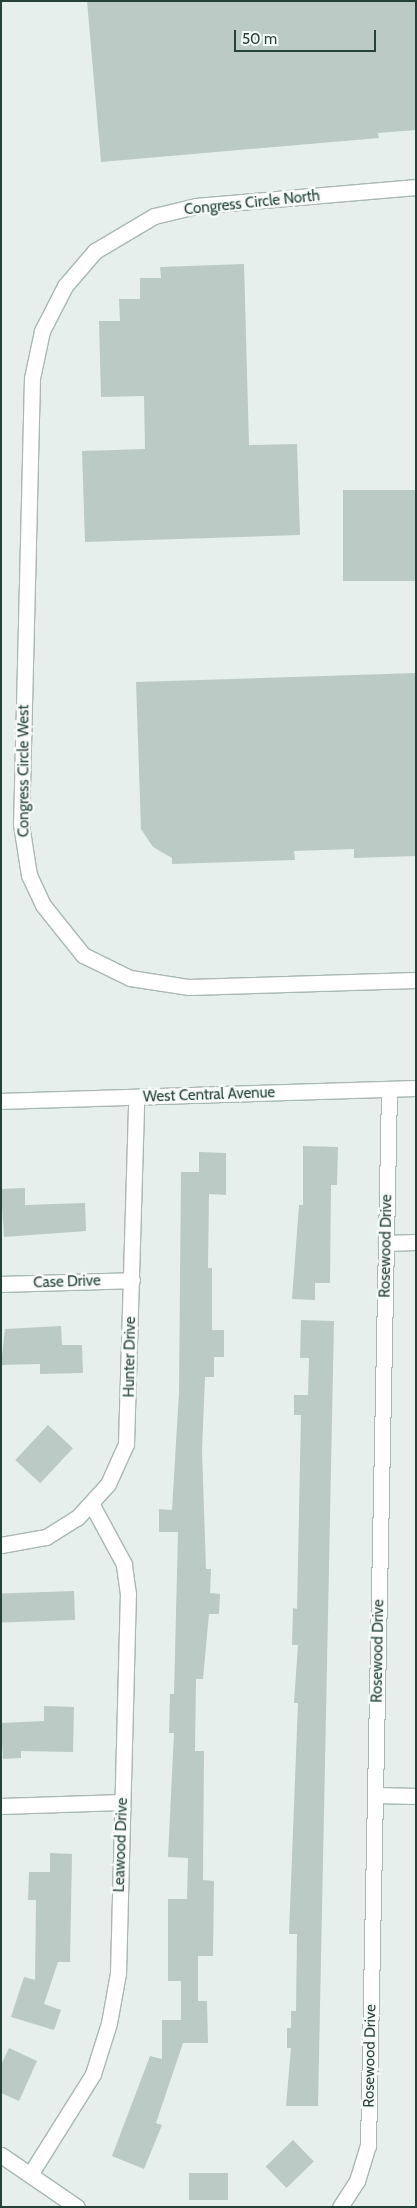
<!DOCTYPE html>
<style>
body{margin:0}
#map{position:relative;width:417px;height:2208px;overflow:hidden;background:#e6efeb;font-family:Cabin,sans-serif}
div>[style]{position:absolute}
.building>*{inset:0;background:#bbcac4;transform-origin:0 0}
.roads{filter:drop-shadow(1px 0 #a8b8b2) drop-shadow(-1px 0 #a8b8b2) drop-shadow(0 1px #a8b8b2) drop-shadow(0 -1px #a8b8b2)}
.minor>*{height:15px;margin:-7.5px;padding:0 7.5px;transform-origin:7.5px;border-radius:7.5px;background:#fff}
span{translate:-50% -50%;white-space:nowrap;text-align:center;line-height:1.15;-webkit-text-stroke:5px #f7fbf9;paint-order:stroke}
.street-label{font-size:15px;color:#24423a}
.frame{position:absolute;inset:0;border:2px solid #24423a;pointer-events:none}
.scale{position:absolute;left:234px;top:30px;width:142px;height:22px;box-sizing:border-box;border:2px solid #24423a;border-top:0;padding-left:6px;font-size:15px;line-height:18px;white-space:nowrap;color:#24423a;-webkit-text-stroke:4px #f7fbf9;paint-order:stroke}
</style>
<div id="map">
<div class="building">
<div style="clip-path:polygon(87px 1px,416px 1px,416px 130px,378px 133px,379px 138px,101px 162px)"></div>
<div style="clip-path:polygon(244px 264px,249px 445px,297px 444px,300px 535px,85px 542px,82px 451px,145px 449px,144px 396px,101px 397px,99px 321px,120px 321px,119px 299px,140px 299px,140px 278px,161px 278px,160px 267px)"></div>
<div style="left:416px;top:490px;width:91px;height:73px;rotate:90deg"></div>
<div style="clip-path:polygon(416px 673px,416px 856px,354px 858px,354px 849px,294px 851px,295px 860px,172px 864px,172px 858px,153px 847px,141px 829px,136px 682px)"></div>
<div style="clip-path:polygon(303px 1146px,338px 1147px,337px 1185px,331px 1185px,330px 1283px,315px 1283px,315px 1300px,292px 1299px,299px 1205px,303px 1205px)"></div>
<div style="clip-path:polygon(199px 1152px,226px 1153px,226px 1195px,209px 1194px,208px 1268px,212px 1268px,212px 1330px,224px 1330px,224px 1357px,214px 1357px,214px 1377px,205px 1377px,202px 1450px,206px 1569px,211px 1569px,210px 1593px,220px 1594px,219px 1614px,209px 1614px,203px 1679px,196px 1679px,195px 1751px,204px 1751px,203px 1880px,214px 1881px,213px 1956px,198px 1956px,198px 2001px,207px 2001px,208px 2043px,183px 2043px,156px 2123px,162px 2125px,144px 2169px,112px 2156px,150px 2056px,162px 2059px,162px 2020px,181px 2020px,181px 1981px,168px 1981px,168px 1899px,187px 1899px,188px 1858px,168px 1857px,174px 1733px,169px 1733px,170px 1694px,174px 1694px,178px 1532px,159px 1532px,159px 1509px,172px 1510px,179px 1392px,181px 1172px,199px 1172px)"></div>
<div style="clip-path:polygon(25px 1188px,25px 1205px,85px 1203px,86px 1231px,4px 1237px,1px 1189px)"></div>
<div style="clip-path:polygon(301px 1320px,334px 1321px,318px 2106px,286px 2106px,291px 2048px,287px 2048px,287px 2028px,291px 2028px,291px 2011px,296px 2011px,297px 1934px,289px 1934px,298px 1703px,294px 1703px,298px 1645px,292px 1645px,293px 1608px,297px 1609px,301px 1415px,294px 1415px,294px 1395px,308px 1395px,309px 1358px,300px 1358px)"></div>
<div style="clip-path:polygon(61px 1326px,62px 1345px,82px 1345px,83px 1373px,40px 1374px,40px 1364px,1px 1365px,5px 1329px)"></div>
<div style="left:48px;top:1425px;width:34px;height:48px;rotate:43deg"></div>
<div style="left:74px;top:1591px;width:29px;height:73px;rotate:88deg"></div>
<div style="clip-path:polygon(44px 1706px,74px 1707px,73px 1752px,21px 1751px,21px 1758px,3px 1759px,1px 1723px,44px 1721px)"></div>
<div style="clip-path:polygon(50px 1853px,72px 1854px,70px 1962px,58px 1962px,44px 2004px,61px 2010px,54px 2030px,11px 2017px,24px 1977px,35px 1980px,36px 1900px,28px 1900px,29px 1872px,50px 1872px)"></div>
<div style="clip-path:polygon(9px 2048px,37px 2061px,19px 2101px,1px 2093px,1px 2065px)"></div>
<div style="left:293px;top:2140px;width:30px;height:38px;rotate:46deg"></div>
<div style="left:189px;top:2173px;width:39px;height:27px"></div>
</div>
<div class="roads">
<div class="minor">
<div style="left:416px;top:187px;width:221px;rotate:175.1deg"></div>
<div style="left:196px;top:206px;width:43px;rotate:166.6deg"></div>
<div style="left:154px;top:216px;width:69px;rotate:149.3deg"></div>
<div style="left:95px;top:251px;width:46px;rotate:130.6deg"></div>
<div style="left:65px;top:286px;width:51px;rotate:117.1deg"></div>
<div style="left:42px;top:331px;width:48px;rotate:102deg"></div>
<div style="left:32px;top:378px;width:446px;rotate:91.4deg"></div>
<div style="left:21px;top:824px;width:52px;rotate:81.1deg"></div>
<div style="left:29px;top:875px;width:33px;rotate:65deg"></div>
<div style="left:43px;top:905px;width:64px;rotate:51.3deg"></div>
<div style="left:83px;top:955px;width:52px;rotate:26.1deg"></div>
<div style="left:130px;top:978px;width:60px;rotate:8.7deg"></div>
<div style="left:189px;top:987px;width:227px;rotate:-1.8deg"></div>
<div style="left:1px;top:1101px;width:415px;rotate:-1.8deg"></div>
<div style="left:386px;top:1243px;width:30px;rotate:-2deg"></div>
<div style="left:1px;top:1284px;width:131px;rotate:-1.7deg"></div>
<div style="left:1px;top:1545px;width:46px;rotate:-10.1deg"></div>
<div style="left:46px;top:1537px;width:36px;rotate:-32deg"></div>
<div style="left:77px;top:1518px;width:46px;rotate:-47.6deg"></div>
<div style="left:108px;top:1484px;width:44px;rotate:-65.8deg"></div>
<div style="left:126px;top:1444px;width:347px;rotate:-88.3deg"></div>
<div style="left:376px;top:1795px;width:40px;rotate:1.4deg"></div>
<div style="left:1px;top:1806px;width:121px;rotate:-1.9deg"></div>
<div style="left:1px;top:2155px;width:92px;rotate:34.4deg"></div>
<div style="left:31px;top:2173px;width:117px;rotate:-57.9deg"></div>
<div style="left:93px;top:2074px;width:53px;rotate:-72.6deg"></div>
<div style="left:109px;top:2023px;width:51px;rotate:-79.8deg"></div>
<div style="left:118px;top:1973px;width:379px;rotate:-88.5deg"></div>
<div style="left:128px;top:1594px;width:30px;rotate:-98deg"></div>
<div style="left:124px;top:1564px;width:67px;rotate:-118.5deg"></div>
<div style="left:340px;top:2207px;width:31px;rotate:-57deg"></div>
<div style="left:357px;top:2181px;width:37px;rotate:-73deg"></div>
<div style="left:368px;top:2146px;width:1057px;rotate:-88.86deg"></div>
</div>
</div>
<div class="street-label">
<span style="left:252px;top:203px;rotate:-6deg">Congress Circle North</span>
<span style="left:24px;top:771px;rotate:-90deg">Congress Circle West</span>
<span style="left:209px;top:1095px;rotate:-2deg">West Central Avenue</span>
<span style="left:386px;top:1246px;rotate:-89deg">Rosewood Drive</span>
<span style="left:67px;top:1282px;rotate:-2deg">Case Drive</span>
<span style="left:130px;top:1357px;rotate:-89deg">Hunter Drive</span>
<span style="left:378px;top:1651px;rotate:-89deg">Rosewood Drive</span>
<span style="left:121px;top:1845px;rotate:-88deg">Leawood Drive</span>
<span style="left:370px;top:2056px;rotate:-89deg">Rosewood Drive</span>
</div>
<div class="frame"></div>
<div class="scale">50 m</div>
</div>
